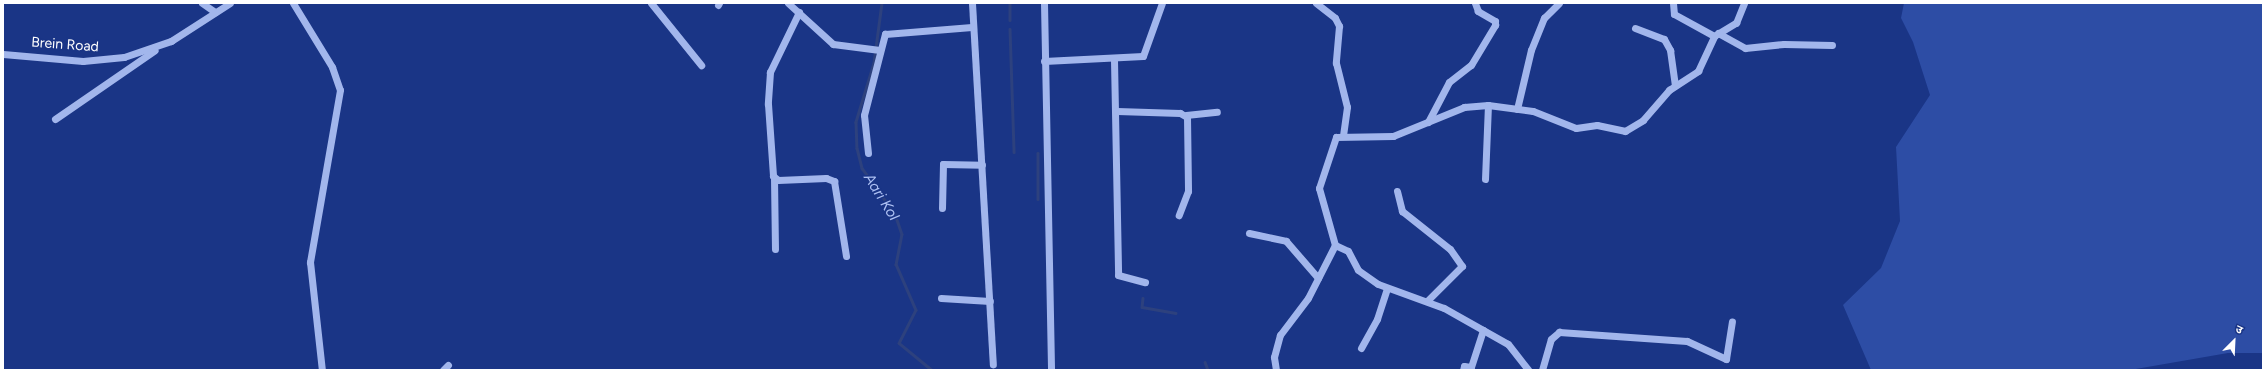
<!DOCTYPE html>
<meta charset="utf-8">
<style>
body{margin:0}
#map{position:relative;width:2266px;height:373px;overflow:hidden;background:#1a3586;font-family:Figtree,"Noto Sans Devanagari",sans-serif}
div>[style]{position:absolute}
.green>*{inset:0;background:#2d4da5}
.stream>*{height:2.5px;margin:-1.25px;padding:0 1.25px;transform-origin:1.25px;border-radius:1.25px;background:#2d417e}
.minor>*{height:7px;margin:-3.5px;padding:0 3.5px;transform-origin:3.5px;border-radius:3.5px;background:#a2b6ec}
span{translate:-50% -50%;white-space:nowrap;text-align:center;line-height:1.15;-webkit-text-stroke:3px #1a3586;paint-order:stroke}
.street-label{font-size:14px;color:#fff}
.water-label{font-size:15px;color:#adc0f3;font-style:italic}
.frame{position:absolute;inset:0;border:4px solid #fff;pointer-events:none}
.north{position:absolute;left:2214px;top:321px;width:40px;height:40px;-webkit-text-stroke:3px #1a3586;paint-order:stroke;rotate:24deg;font-size:11px;font-weight:700;line-height:16px;text-align:center;color:#fff}
.north::after{content:'';display:block;margin:auto;width:14px;height:18px;background:#fff;clip-path:polygon(50% 0,100% 100%,50% 72%,0 100%)}
</style>
<div id="map">
<div class="green">
<div style="clip-path:polygon(1904px 3px,2263px 3px,2263px 353px,2228px 353px,2130px 370px,1871px 370px,1843px 305px,1881px 268px,1900px 221px,1896px 147px,1930px 95px,1913px 42px,1901px 18px)"></div>
</div>
<div class="stream">
<div style="left:882px;top:3px;width:61px;rotate:97.6deg"></div>
<div style="left:874px;top:63px;width:62px;rotate:107deg"></div>
<div style="left:856px;top:122px;width:26px;rotate:88deg"></div>
<div style="left:857px;top:148px;width:21px;rotate:76deg"></div>
<div style="left:862px;top:168px;width:57px;rotate:54.3deg"></div>
<div style="left:895px;top:214px;width:21px;rotate:71deg"></div>
<div style="left:902px;top:234px;width:31px;rotate:101deg"></div>
<div style="left:896px;top:264px;width:50px;rotate:66.5deg"></div>
<div style="left:916px;top:310px;width:37px;rotate:117deg"></div>
<div style="left:899px;top:343px;width:43px;rotate:39.3deg"></div>
<div style="left:1010px;top:3px;width:17px;rotate:90deg"></div>
<div style="left:1010px;top:29px;width:123px;rotate:88.1deg"></div>
<div style="left:1038px;top:153px;width:46px;rotate:90deg"></div>
<div style="left:1143px;top:298px;width:9px;rotate:96deg"></div>
<div style="left:1142px;top:307px;width:34px;rotate:10deg"></div>
<div style="left:1205px;top:362px;width:9px;rotate:69deg"></div>
</div>
<div class="minor">
<div style="left:202px;top:3px;width:16px;rotate:35deg"></div>
<div style="left:293px;top:3px;width:75px;rotate:58.6deg"></div>
<div style="left:332px;top:67px;width:24px;rotate:71deg"></div>
<div style="left:340px;top:90px;width:175px;rotate:99.9deg"></div>
<div style="left:310px;top:262px;width:109px;rotate:83.7deg"></div>
<div style="left:651px;top:3px;width:80px;rotate:51.1deg"></div>
<div style="left:788px;top:3px;width:61px;rotate:42.3deg"></div>
<div style="left:833px;top:44px;width:47px;rotate:7.3deg"></div>
<div style="left:972px;top:3px;width:362px;rotate:86.7deg"></div>
<div style="left:1044px;top:3px;width:367px;rotate:88.9deg"></div>
<div style="left:1316px;top:3px;width:24px;rotate:38deg"></div>
<div style="left:1335px;top:18px;width:9px;rotate:63deg"></div>
<div style="left:1339px;top:26px;width:37px;rotate:95deg"></div>
<div style="left:1336px;top:63px;width:45px;rotate:76deg"></div>
<div style="left:1347px;top:107px;width:27px;rotate:98deg"></div>
<div style="left:1673px;top:3px;width:11px;rotate:85deg"></div>
<div style="left:1674px;top:14px;width:46px;rotate:28.8deg"></div>
<div style="left:718px;top:5px;width:2px;rotate:-63deg"></div>
<div style="left:799px;top:12px;width:67px;rotate:115.8deg"></div>
<div style="left:770px;top:72px;width:32px;rotate:94deg"></div>
<div style="left:768px;top:104px;width:72px;rotate:86deg"></div>
<div style="left:773px;top:176px;width:6px;rotate:39deg"></div>
<div style="left:778px;top:180px;width:48px;rotate:-2.4deg"></div>
<div style="left:826px;top:178px;width:9px;rotate:21deg"></div>
<div style="left:834px;top:181px;width:76px;rotate:80.9deg"></div>
<div style="left:1635px;top:28px;width:31px;rotate:21deg"></div>
<div style="left:1664px;top:39px;width:13px;rotate:61deg"></div>
<div style="left:1670px;top:50px;width:35px;rotate:82deg"></div>
<div style="left:1718px;top:33px;width:31px;rotate:29deg"></div>
<div style="left:1745px;top:48px;width:39px;rotate:-6deg"></div>
<div style="left:1784px;top:44px;width:48px;rotate:1.2deg"></div>
<div style="left:3px;top:54px;width:80px;rotate:5deg"></div>
<div style="left:83px;top:61px;width:41px;rotate:-5.6deg"></div>
<div style="left:124px;top:57px;width:50px;rotate:-18.8deg"></div>
<div style="left:171px;top:41px;width:70px;rotate:-32.8deg"></div>
<div style="left:1114px;top:60px;width:215px;rotate:88.9deg"></div>
<div style="left:1118px;top:275px;width:28px;rotate:15deg"></div>
<div style="left:1044px;top:61px;width:99px;rotate:-2.9deg"></div>
<div style="left:1143px;top:56px;width:56px;rotate:-70.3deg"></div>
<div style="left:1517px;top:109px;width:61px;rotate:-76.7deg"></div>
<div style="left:1531px;top:50px;width:35px;rotate:-68deg"></div>
<div style="left:1544px;top:18px;width:21px;rotate:-45deg"></div>
<div style="left:1117px;top:111px;width:63px;rotate:1.8deg"></div>
<div style="left:1180px;top:113px;width:8px;rotate:30deg"></div>
<div style="left:1187px;top:117px;width:74px;rotate:89.2deg"></div>
<div style="left:1188px;top:191px;width:26px;rotate:111deg"></div>
<div style="left:1186px;top:115px;width:31px;rotate:-6deg"></div>
<div style="left:55px;top:119px;width:121px;rotate:-34.6deg"></div>
<div style="left:1428px;top:122px;width:45px;rotate:-62.3deg"></div>
<div style="left:1449px;top:82px;width:28px;rotate:-38deg"></div>
<div style="left:1471px;top:65px;width:47px;rotate:-59deg"></div>
<div style="left:1495px;top:25px;width:4px;rotate:-90deg"></div>
<div style="left:1495px;top:21px;width:20px;rotate:-150deg"></div>
<div style="left:1478px;top:11px;width:9px;rotate:-111deg"></div>
<div style="left:868px;top:153px;width:38px;rotate:-96deg"></div>
<div style="left:864px;top:115px;width:84px;rotate:-75.5deg"></div>
<div style="left:885px;top:34px;width:87px;rotate:-4.6deg"></div>
<div style="left:774px;top:178px;width:71px;rotate:89.2deg"></div>
<div style="left:1485px;top:179px;width:74px;rotate:-87.7deg"></div>
<div style="left:1397px;top:191px;width:21px;rotate:76deg"></div>
<div style="left:1402px;top:211px;width:61px;rotate:38.4deg"></div>
<div style="left:1450px;top:249px;width:21px;rotate:55deg"></div>
<div style="left:1462px;top:266px;width:49px;rotate:135deg"></div>
<div style="left:942px;top:208px;width:44px;rotate:-88.7deg"></div>
<div style="left:943px;top:164px;width:39px;rotate:1deg"></div>
<div style="left:1249px;top:233px;width:38px;rotate:12deg"></div>
<div style="left:1286px;top:241px;width:49px;rotate:49.1deg"></div>
<div style="left:1335px;top:245px;width:14px;rotate:25deg"></div>
<div style="left:1348px;top:251px;width:21px;rotate:62deg"></div>
<div style="left:1358px;top:270px;width:24px;rotate:35deg"></div>
<div style="left:1378px;top:284px;width:70px;rotate:20deg"></div>
<div style="left:1444px;top:308px;width:73px;rotate:29.4deg"></div>
<div style="left:1508px;top:344px;width:33px;rotate:52deg"></div>
<div style="left:941px;top:298px;width:49px;rotate:3.5deg"></div>
<div style="left:1361px;top:348px;width:33px;rotate:-61deg"></div>
<div style="left:1377px;top:319px;width:32px;rotate:-72deg"></div>
<div style="left:443px;top:370px;width:7px;rotate:-45deg"></div>
<div style="left:1276px;top:370px;width:13px;rotate:-99deg"></div>
<div style="left:1274px;top:357px;width:23px;rotate:-75deg"></div>
<div style="left:1280px;top:335px;width:46px;rotate:-52.9deg"></div>
<div style="left:1308px;top:298px;width:59px;rotate:-63deg"></div>
<div style="left:1335px;top:245px;width:59px;rotate:-105.7deg"></div>
<div style="left:1319px;top:188px;width:54px;rotate:-71.6deg"></div>
<div style="left:1336px;top:137px;width:57px;rotate:-1deg"></div>
<div style="left:1393px;top:136px;width:77px;rotate:-22.2deg"></div>
<div style="left:1464px;top:107px;width:24px;rotate:-5deg"></div>
<div style="left:1488px;top:105px;width:45px;rotate:7.6deg"></div>
<div style="left:1533px;top:111px;width:46px;rotate:21.6deg"></div>
<div style="left:1576px;top:128px;width:21px;rotate:-8deg"></div>
<div style="left:1597px;top:125px;width:29px;rotate:12deg"></div>
<div style="left:1625px;top:131px;width:21px;rotate:-31deg"></div>
<div style="left:1643px;top:120px;width:40px;rotate:-49deg"></div>
<div style="left:1669px;top:90px;width:35px;rotate:-33deg"></div>
<div style="left:1698px;top:71px;width:38px;rotate:-65deg"></div>
<div style="left:1714px;top:36px;width:26px;rotate:-31deg"></div>
<div style="left:1736px;top:23px;width:22px;rotate:-68deg"></div>
<div style="left:1463px;top:370px;width:4px;rotate:-76deg"></div>
<div style="left:1464px;top:366px;width:7px;rotate:8deg"></div>
<div style="left:1471px;top:367px;width:39px;rotate:-72deg"></div>
<div style="left:1542px;top:370px;width:32px;rotate:-74deg"></div>
<div style="left:1551px;top:339px;width:11px;rotate:-41deg"></div>
<div style="left:1559px;top:332px;width:128px;rotate:4deg"></div>
<div style="left:1687px;top:341px;width:43px;rotate:24.8deg"></div>
<div style="left:1726px;top:359px;width:38px;rotate:-81deg"></div>
</div>
<div class="street-label">
<span style="left:65px;top:45px;rotate:4deg">Brein Road</span>
</div>
<div class="water-label">
<span style="left:881px;top:197px;rotate:58deg">Aari Kol</span>
</div>
<div class="frame"></div>
<div class="north">उ</div>
</div>
